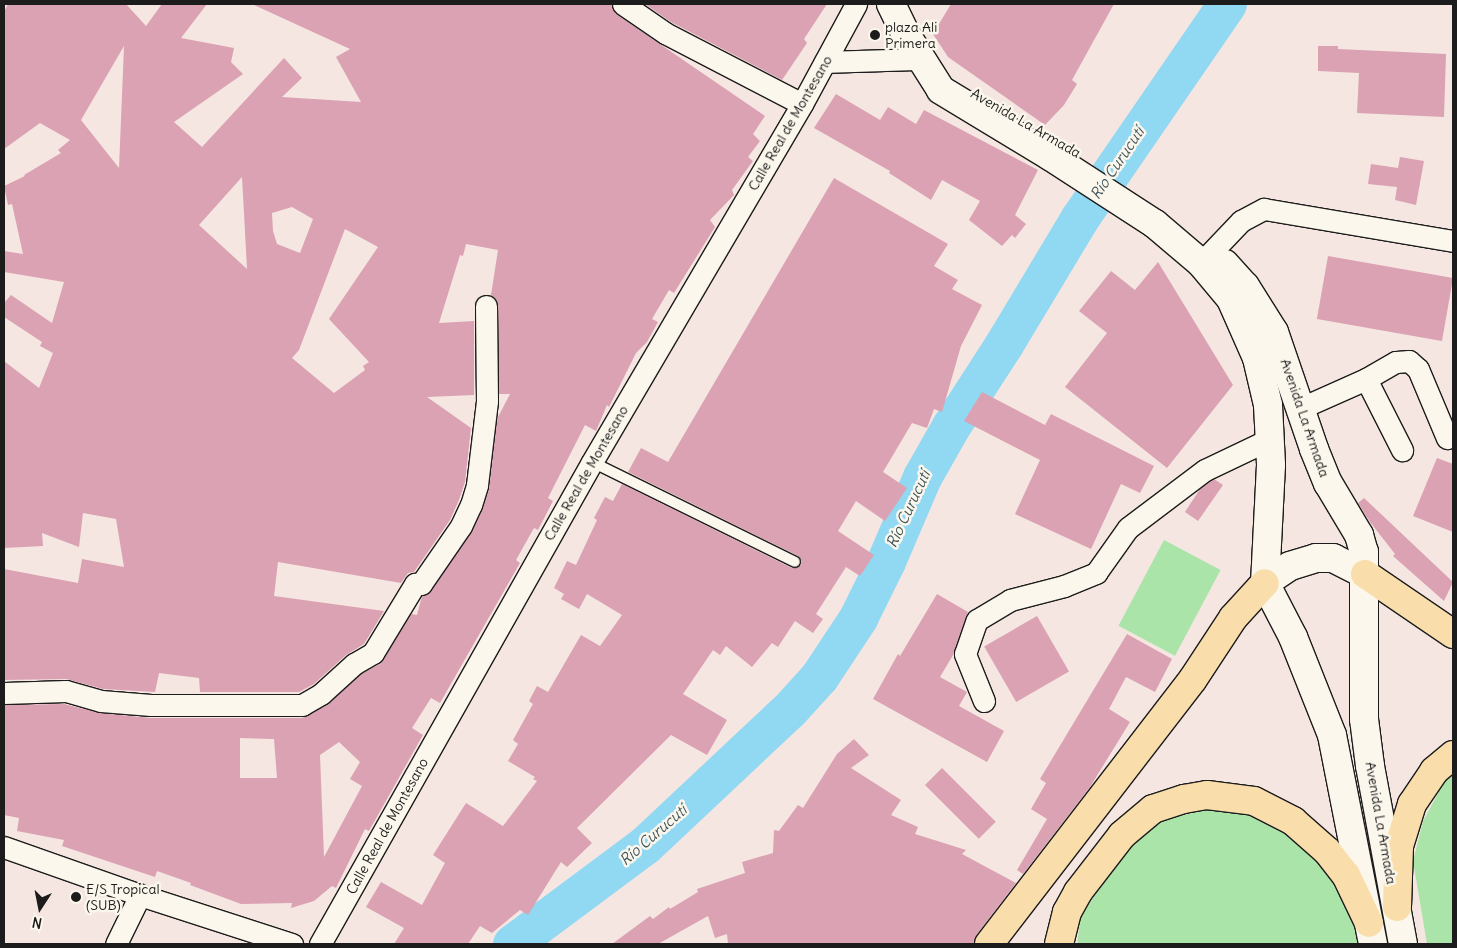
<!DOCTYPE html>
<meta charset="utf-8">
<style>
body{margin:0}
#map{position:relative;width:1457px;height:948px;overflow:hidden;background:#f5e6e1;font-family:Delius,sans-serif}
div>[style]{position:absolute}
.green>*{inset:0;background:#aae4a9;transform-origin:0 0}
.river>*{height:39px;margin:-19.5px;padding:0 19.5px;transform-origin:19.5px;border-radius:19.5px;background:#91d8f2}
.building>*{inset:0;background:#dba2b3;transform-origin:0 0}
.roads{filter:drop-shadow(1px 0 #1c1c1c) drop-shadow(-1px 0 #1c1c1c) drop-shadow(0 1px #1c1c1c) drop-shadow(0 -1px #1c1c1c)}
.lane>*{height:10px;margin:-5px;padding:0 5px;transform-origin:5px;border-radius:5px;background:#fbf7ec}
.street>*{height:21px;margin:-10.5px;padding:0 10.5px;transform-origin:10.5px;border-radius:10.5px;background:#fbf7ec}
.secondary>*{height:28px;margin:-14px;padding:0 14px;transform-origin:14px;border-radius:14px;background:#fbf7ec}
.primary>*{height:28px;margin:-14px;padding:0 14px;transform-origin:14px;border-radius:14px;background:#f9deab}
.highway>*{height:28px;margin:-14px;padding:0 14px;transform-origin:14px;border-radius:14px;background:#f9deab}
.dots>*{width:14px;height:14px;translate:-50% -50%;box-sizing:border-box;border:2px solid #fbf7ec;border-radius:50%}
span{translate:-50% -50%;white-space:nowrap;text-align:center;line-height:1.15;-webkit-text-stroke:5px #fbf7ec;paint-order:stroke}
.poi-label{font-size:14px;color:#1c1c1c}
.left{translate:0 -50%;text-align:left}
.street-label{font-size:14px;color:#1c1c1c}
.water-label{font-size:15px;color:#3f545c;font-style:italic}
.frame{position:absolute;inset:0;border:5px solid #1c1c1c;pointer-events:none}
.north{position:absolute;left:15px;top:883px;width:50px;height:50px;-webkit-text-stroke:4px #fbf7ec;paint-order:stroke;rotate:191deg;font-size:14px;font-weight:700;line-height:20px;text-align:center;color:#1c1c1c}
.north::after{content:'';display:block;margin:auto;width:18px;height:22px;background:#1c1c1c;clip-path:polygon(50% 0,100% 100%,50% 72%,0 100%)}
</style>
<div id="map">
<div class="green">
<div style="left:1164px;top:540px;width:64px;height:97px;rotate:28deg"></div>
<div style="clip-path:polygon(1453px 773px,1453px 944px,1427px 944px,1413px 861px,1423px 821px,1446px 779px)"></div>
<div style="clip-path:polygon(1208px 810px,1264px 814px,1313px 851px,1353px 917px,1359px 944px,1077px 944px,1081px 916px,1118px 861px,1154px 821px)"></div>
</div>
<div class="river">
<div style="left:512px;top:944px;width:166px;rotate:-36.7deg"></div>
<div style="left:645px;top:845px;width:197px;rotate:-43.2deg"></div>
<div style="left:789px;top:710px;width:45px;rotate:-47.7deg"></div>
<div style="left:819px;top:677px;width:71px;rotate:-56.5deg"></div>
<div style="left:858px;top:618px;width:64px;rotate:-63.8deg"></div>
<div style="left:886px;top:561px;width:91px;rotate:-66.8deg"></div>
<div style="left:922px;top:477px;width:59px;rotate:-60.4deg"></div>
<div style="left:951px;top:426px;width:98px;rotate:-57.1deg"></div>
<div style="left:1004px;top:344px;width:146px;rotate:-59deg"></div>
<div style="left:1079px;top:219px;width:261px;rotate:-55.5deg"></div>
</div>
<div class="building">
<div style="clip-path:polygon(evenodd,8px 4px,126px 4px,146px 26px,162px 4px,207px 4px,181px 38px,234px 48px,231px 62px,243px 74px,174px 122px,202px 147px,284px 58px,302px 78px,282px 97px,361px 102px,336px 57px,350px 49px,252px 4px,611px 4px,616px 14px,765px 116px,753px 134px,760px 141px,748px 157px,753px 161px,732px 190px,734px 195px,710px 220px,715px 227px,674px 293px,669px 290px,652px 319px,658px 322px,647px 342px,636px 353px,609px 407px,607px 405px,596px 431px,585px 425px,548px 498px,553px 501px,538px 530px,534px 528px,516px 560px,520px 563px,440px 703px,431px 698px,412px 728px,423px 735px,369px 831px,365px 829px,336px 888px,332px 886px,314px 901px,291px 908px,292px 903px,241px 904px,190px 885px,191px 883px,157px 871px,155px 877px,62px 846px,64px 840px,17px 831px,19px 818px,4px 815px,4px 705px,64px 704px,100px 713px,151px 718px,302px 718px,327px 705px,361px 674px,380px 664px,411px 614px,417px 615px,422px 596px,431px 591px,471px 533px,482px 510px,489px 489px,497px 419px,510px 394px,499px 394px,498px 306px,496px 299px,491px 295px,498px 250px,466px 244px,463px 256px,460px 255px,439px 323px,474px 321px,474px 395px,427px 397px,471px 428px,465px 482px,459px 500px,450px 520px,414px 572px,408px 573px,401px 583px,278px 562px,274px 596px,384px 611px,364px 644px,346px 655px,314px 684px,299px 692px,200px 692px,199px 678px,159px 673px,155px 692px,103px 689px,66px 679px,4px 680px,4px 569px,78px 583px,82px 559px,124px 567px,116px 519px,83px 513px,79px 547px,42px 533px,43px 546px,4px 548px,4px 361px,39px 388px,53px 353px,40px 346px,42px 342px,4px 317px,4px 303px,11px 295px,52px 323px,64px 282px,4px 272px,4px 251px,23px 254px,12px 204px,8px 205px,4px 186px,25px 176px,24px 175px,61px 153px,58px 150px,70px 140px,40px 123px,4px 149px,4px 12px,8px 4px,124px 46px,119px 168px,81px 120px,124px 46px,8px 4px,242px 177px,247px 269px,199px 225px,242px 177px,8px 4px,292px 207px,313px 219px,300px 253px,277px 244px,273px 231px,272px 213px,292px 207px,8px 4px,345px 229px,378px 247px,329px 319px,369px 362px,363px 366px,365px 370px,334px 393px,292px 358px,299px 350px,345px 229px,8px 4px,240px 738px,274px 739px,277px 778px,240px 778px,240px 738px,8px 4px,339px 742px,360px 762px,350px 779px,362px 786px,324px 857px,320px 755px,339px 742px)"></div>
<div style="clip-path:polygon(645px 4px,827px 4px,804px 39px,807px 43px,782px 80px,671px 22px)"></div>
<div style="clip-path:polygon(951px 4px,1114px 4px,1072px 80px,1077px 84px,1064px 105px,1045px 125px,948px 57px,933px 34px)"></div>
<div style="clip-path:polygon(1318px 46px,1338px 46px,1338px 49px,1446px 54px,1444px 117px,1357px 113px,1359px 73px,1318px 71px)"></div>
<div style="clip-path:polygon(836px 94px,880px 120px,888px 107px,916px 124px,924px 110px,1038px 170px,1015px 215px,1026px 224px,1015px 238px,1012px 235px,1002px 246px,969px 220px,980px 201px,942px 180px,931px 200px,889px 173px,890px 171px,814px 128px)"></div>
<div style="clip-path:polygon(1400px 157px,1424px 161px,1416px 205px,1395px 200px,1397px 187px,1368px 184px,1371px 164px,1398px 168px)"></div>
<div style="clip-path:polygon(834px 178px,948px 244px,934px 266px,958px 280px,952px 289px,982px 305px,961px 346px,942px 412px,934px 409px,927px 428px,912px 423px,883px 472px,907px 488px,885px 521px,856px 501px,838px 531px,874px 555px,860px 576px,846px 567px,816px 614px,823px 619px,813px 633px,795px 621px,778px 647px,772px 643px,752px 667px,726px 646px,720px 655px,713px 650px,683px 694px,727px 720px,707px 755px,671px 735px,577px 828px,592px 843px,567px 867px,561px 862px,528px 915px,520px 910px,492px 933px,480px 926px,468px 944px,394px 944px,404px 928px,366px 907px,381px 882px,422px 905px,445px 863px,433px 855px,466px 803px,503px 826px,537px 781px,533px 779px,535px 777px,508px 761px,518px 744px,513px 740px,533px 704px,529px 701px,537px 686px,548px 692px,581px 635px,600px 646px,622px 615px,587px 594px,579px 609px,561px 599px,564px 594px,554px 588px,567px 561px,576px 565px,597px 520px,594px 518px,605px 497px,613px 501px,622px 484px,792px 568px,801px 565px,802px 561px,798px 556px,628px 472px,641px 448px,668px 462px)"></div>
<div style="left:1328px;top:256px;width:127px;height:64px;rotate:10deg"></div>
<div style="clip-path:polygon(1158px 262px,1233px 385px,1167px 468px,1065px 387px,1107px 333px,1079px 311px,1111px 271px,1135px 290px)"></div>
<div style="clip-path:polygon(982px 392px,1045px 425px,1051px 414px,1154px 466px,1140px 493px,1121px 484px,1091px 549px,1015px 514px,1040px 460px,964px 421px)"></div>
<div style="clip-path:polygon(1437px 458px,1453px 464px,1453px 532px,1413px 516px)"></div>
<div style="clip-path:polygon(1214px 479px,1223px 485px,1198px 521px,1185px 512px,1200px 489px)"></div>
<div style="clip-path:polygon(1364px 498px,1453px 582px,1444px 601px,1393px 556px,1395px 554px,1370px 522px,1358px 503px)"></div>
<div style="clip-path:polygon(937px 594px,968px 612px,953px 655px,940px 677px,967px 692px,959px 706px,1004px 731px,987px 762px,873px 699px,898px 654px,900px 656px)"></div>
<div style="left:1037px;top:616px;width:64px;height:61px;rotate:60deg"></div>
<div style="clip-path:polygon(1127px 634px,1172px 659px,1155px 692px,1126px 677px,1109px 709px,1130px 722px,1090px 787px,1023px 874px,1017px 870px,1047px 819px,1031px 809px,1046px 783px,1040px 779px)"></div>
<div style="clip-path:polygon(854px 739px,869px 755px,851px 768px,901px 800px,891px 815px,918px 827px,915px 834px,966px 850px,962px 854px,1016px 883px,977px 934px,974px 944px,728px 944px,727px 934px,715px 938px,708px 916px,658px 944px,612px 944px,650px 916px,653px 919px,669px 907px,670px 909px,698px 892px,697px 889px,745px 873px,742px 862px,773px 853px,774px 830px,779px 831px,798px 805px,803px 808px,837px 754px)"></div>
<div style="left:942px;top:768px;width:76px;height:24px;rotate:45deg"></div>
</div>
<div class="roads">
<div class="lane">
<div style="left:592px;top:462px;width:226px;rotate:26.2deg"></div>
</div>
<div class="street">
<div style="left:623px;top:4px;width:51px;rotate:34.6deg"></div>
<div style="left:665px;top:33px;width:154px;rotate:27.4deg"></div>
<div style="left:825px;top:62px;width:97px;rotate:-1.8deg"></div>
<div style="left:1201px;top:263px;width:58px;rotate:-46.4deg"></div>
<div style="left:1241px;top:221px;width:26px;rotate:-28deg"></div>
<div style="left:1264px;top:209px;width:192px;rotate:9.6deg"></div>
<div style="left:1366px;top:379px;width:80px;rotate:63.1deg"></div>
<div style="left:1301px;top:408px;width:71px;rotate:-24deg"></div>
<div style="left:1366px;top:379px;width:34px;rotate:-30deg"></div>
<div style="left:1396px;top:362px;width:13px;rotate:-4deg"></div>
<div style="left:1409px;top:361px;width:12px;rotate:42deg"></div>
<div style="left:1418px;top:369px;width:75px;rotate:67.2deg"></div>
<div style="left:4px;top:693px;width:62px;rotate:-1.8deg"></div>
<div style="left:66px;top:691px;width:36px;rotate:16deg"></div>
<div style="left:101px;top:701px;width:50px;rotate:4.6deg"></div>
<div style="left:151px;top:705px;width:151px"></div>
<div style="left:302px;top:705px;width:22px;rotate:-30deg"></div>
<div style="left:321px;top:694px;width:45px;rotate:-42.3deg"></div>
<div style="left:354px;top:664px;width:22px;rotate:-30deg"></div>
<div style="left:373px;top:653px;width:81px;rotate:-58.7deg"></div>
<div style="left:415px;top:584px;width:6px"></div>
<div style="left:421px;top:584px;width:70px;rotate:-55.4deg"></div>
<div style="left:461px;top:526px;width:23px;rotate:-65deg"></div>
<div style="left:471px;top:505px;width:21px;rotate:-73deg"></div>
<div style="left:477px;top:485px;width:85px;rotate:-83.2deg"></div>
<div style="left:487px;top:401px;width:95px;rotate:-90.6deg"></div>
<div style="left:984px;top:701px;width:51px;rotate:-112deg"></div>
<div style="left:965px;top:654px;width:36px;rotate:-71deg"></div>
<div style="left:977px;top:620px;width:39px;rotate:-31deg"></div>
<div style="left:1010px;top:600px;width:56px;rotate:-14.5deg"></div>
<div style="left:1064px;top:586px;width:35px;rotate:-22deg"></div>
<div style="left:1096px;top:573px;width:55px;rotate:-54.6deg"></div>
<div style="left:1128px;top:528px;width:96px;rotate:-37deg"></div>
<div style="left:1205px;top:470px;width:72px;rotate:-25.5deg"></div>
<div style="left:4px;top:847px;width:144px;rotate:19.4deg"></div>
<div style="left:140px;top:895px;width:160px;rotate:17.9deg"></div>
<div style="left:116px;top:944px;width:55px;rotate:-63.9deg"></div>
<div style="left:320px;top:944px;width:553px;rotate:-60.56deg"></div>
<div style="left:592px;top:462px;width:415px;rotate:-59.6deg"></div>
<div style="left:802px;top:104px;width:114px;rotate:-61.6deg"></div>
</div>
<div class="secondary">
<div style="left:891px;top:4px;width:32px;rotate:64deg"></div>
<div style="left:905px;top:33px;width:67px;rotate:57.7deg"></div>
<div style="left:941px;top:90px;width:127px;rotate:31.2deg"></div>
<div style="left:1050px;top:156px;width:125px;rotate:32.9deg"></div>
<div style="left:1155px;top:224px;width:60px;rotate:40.3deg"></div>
<div style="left:1201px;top:263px;width:47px;rotate:50.2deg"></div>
<div style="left:1231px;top:299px;width:64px;rotate:66.2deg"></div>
<div style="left:1257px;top:358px;width:48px;rotate:76.8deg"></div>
<div style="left:1268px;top:405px;width:60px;rotate:87.1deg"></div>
<div style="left:1271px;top:465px;width:118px;rotate:92.9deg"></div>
<div style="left:1265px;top:583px;width:61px;rotate:62.6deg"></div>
<div style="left:1293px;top:637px;width:105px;rotate:68.3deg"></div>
<div style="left:1332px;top:735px;width:213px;rotate:78.9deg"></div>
<div style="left:1225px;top:264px;width:30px;rotate:48deg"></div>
<div style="left:1245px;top:286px;width:54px;rotate:57.8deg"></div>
<div style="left:1274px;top:332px;width:124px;rotate:71.1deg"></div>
<div style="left:1314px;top:449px;width:37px;rotate:68deg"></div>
<div style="left:1328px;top:483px;width:61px;rotate:59.2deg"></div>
<div style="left:1359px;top:535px;width:18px;rotate:74deg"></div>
<div style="left:1364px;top:552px;width:167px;rotate:90deg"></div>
<div style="left:1364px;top:719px;width:47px;rotate:82.7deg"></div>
<div style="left:1370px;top:766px;width:181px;rotate:79.5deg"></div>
<div style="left:1265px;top:583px;width:30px;rotate:-34deg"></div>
<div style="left:1290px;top:566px;width:27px;rotate:-17deg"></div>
<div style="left:1316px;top:558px;width:17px"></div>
<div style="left:1333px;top:558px;width:36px;rotate:27deg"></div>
</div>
<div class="primary">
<div style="left:989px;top:944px;width:334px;rotate:-52.4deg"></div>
<div style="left:1193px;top:679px;width:73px;rotate:-56.7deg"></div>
<div style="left:1233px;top:618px;width:47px;rotate:-47.6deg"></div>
<div style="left:1059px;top:944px;width:33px;rotate:-76deg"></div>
<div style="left:1067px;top:912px;width:23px;rotate:-61deg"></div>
<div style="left:1078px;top:892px;width:72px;rotate:-52.3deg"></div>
<div style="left:1122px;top:835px;width:40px;rotate:-40deg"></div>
<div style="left:1153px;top:809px;width:33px;rotate:-18deg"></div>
<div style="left:1184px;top:799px;width:23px;rotate:-10deg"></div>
<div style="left:1207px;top:795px;width:47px;rotate:7.3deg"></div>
<div style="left:1254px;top:801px;width:44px;rotate:27.1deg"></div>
<div style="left:1293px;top:821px;width:45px;rotate:41.4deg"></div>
<div style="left:1327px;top:851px;width:31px;rotate:52deg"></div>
<div style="left:1346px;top:875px;width:53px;rotate:64.4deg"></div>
</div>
<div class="highway">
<div style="left:1365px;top:574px;width:107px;rotate:34.3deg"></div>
<div style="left:1397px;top:907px;width:61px;rotate:-88.1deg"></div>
<div style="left:1399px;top:846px;width:44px;rotate:-72.8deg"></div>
<div style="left:1412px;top:804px;width:40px;rotate:-56deg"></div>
<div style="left:1434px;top:771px;width:25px;rotate:-40deg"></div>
</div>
</div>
<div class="dots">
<div style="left:875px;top:35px;background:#1c1c1c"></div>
<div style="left:76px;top:897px;background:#1c1c1c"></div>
</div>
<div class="poi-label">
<span class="left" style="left:885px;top:35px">plaza Ali<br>Primera</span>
<span class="left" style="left:86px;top:897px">E/S Tropical<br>(SUB)</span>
</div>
<div class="street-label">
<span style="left:790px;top:123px;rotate:-60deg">Calle Real de Montesano</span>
<span style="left:1026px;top:123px;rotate:30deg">Avenida La Armada</span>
<span style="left:1305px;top:418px;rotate:71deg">Avenida La Armada</span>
<span style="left:586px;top:473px;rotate:-60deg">Calle Real de Montesano</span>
<span style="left:1381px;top:823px;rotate:80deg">Avenida La Armada</span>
<span style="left:387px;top:826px;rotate:-61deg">Calle Real de Montesano</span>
</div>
<div class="water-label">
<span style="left:1117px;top:163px;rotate:-56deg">Río Curucutí</span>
<span style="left:908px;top:509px;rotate:-65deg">Río Curucutí</span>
<span style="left:653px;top:835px;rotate:-41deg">Río Curucutí</span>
</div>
<div class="frame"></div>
<div class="north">N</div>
</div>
